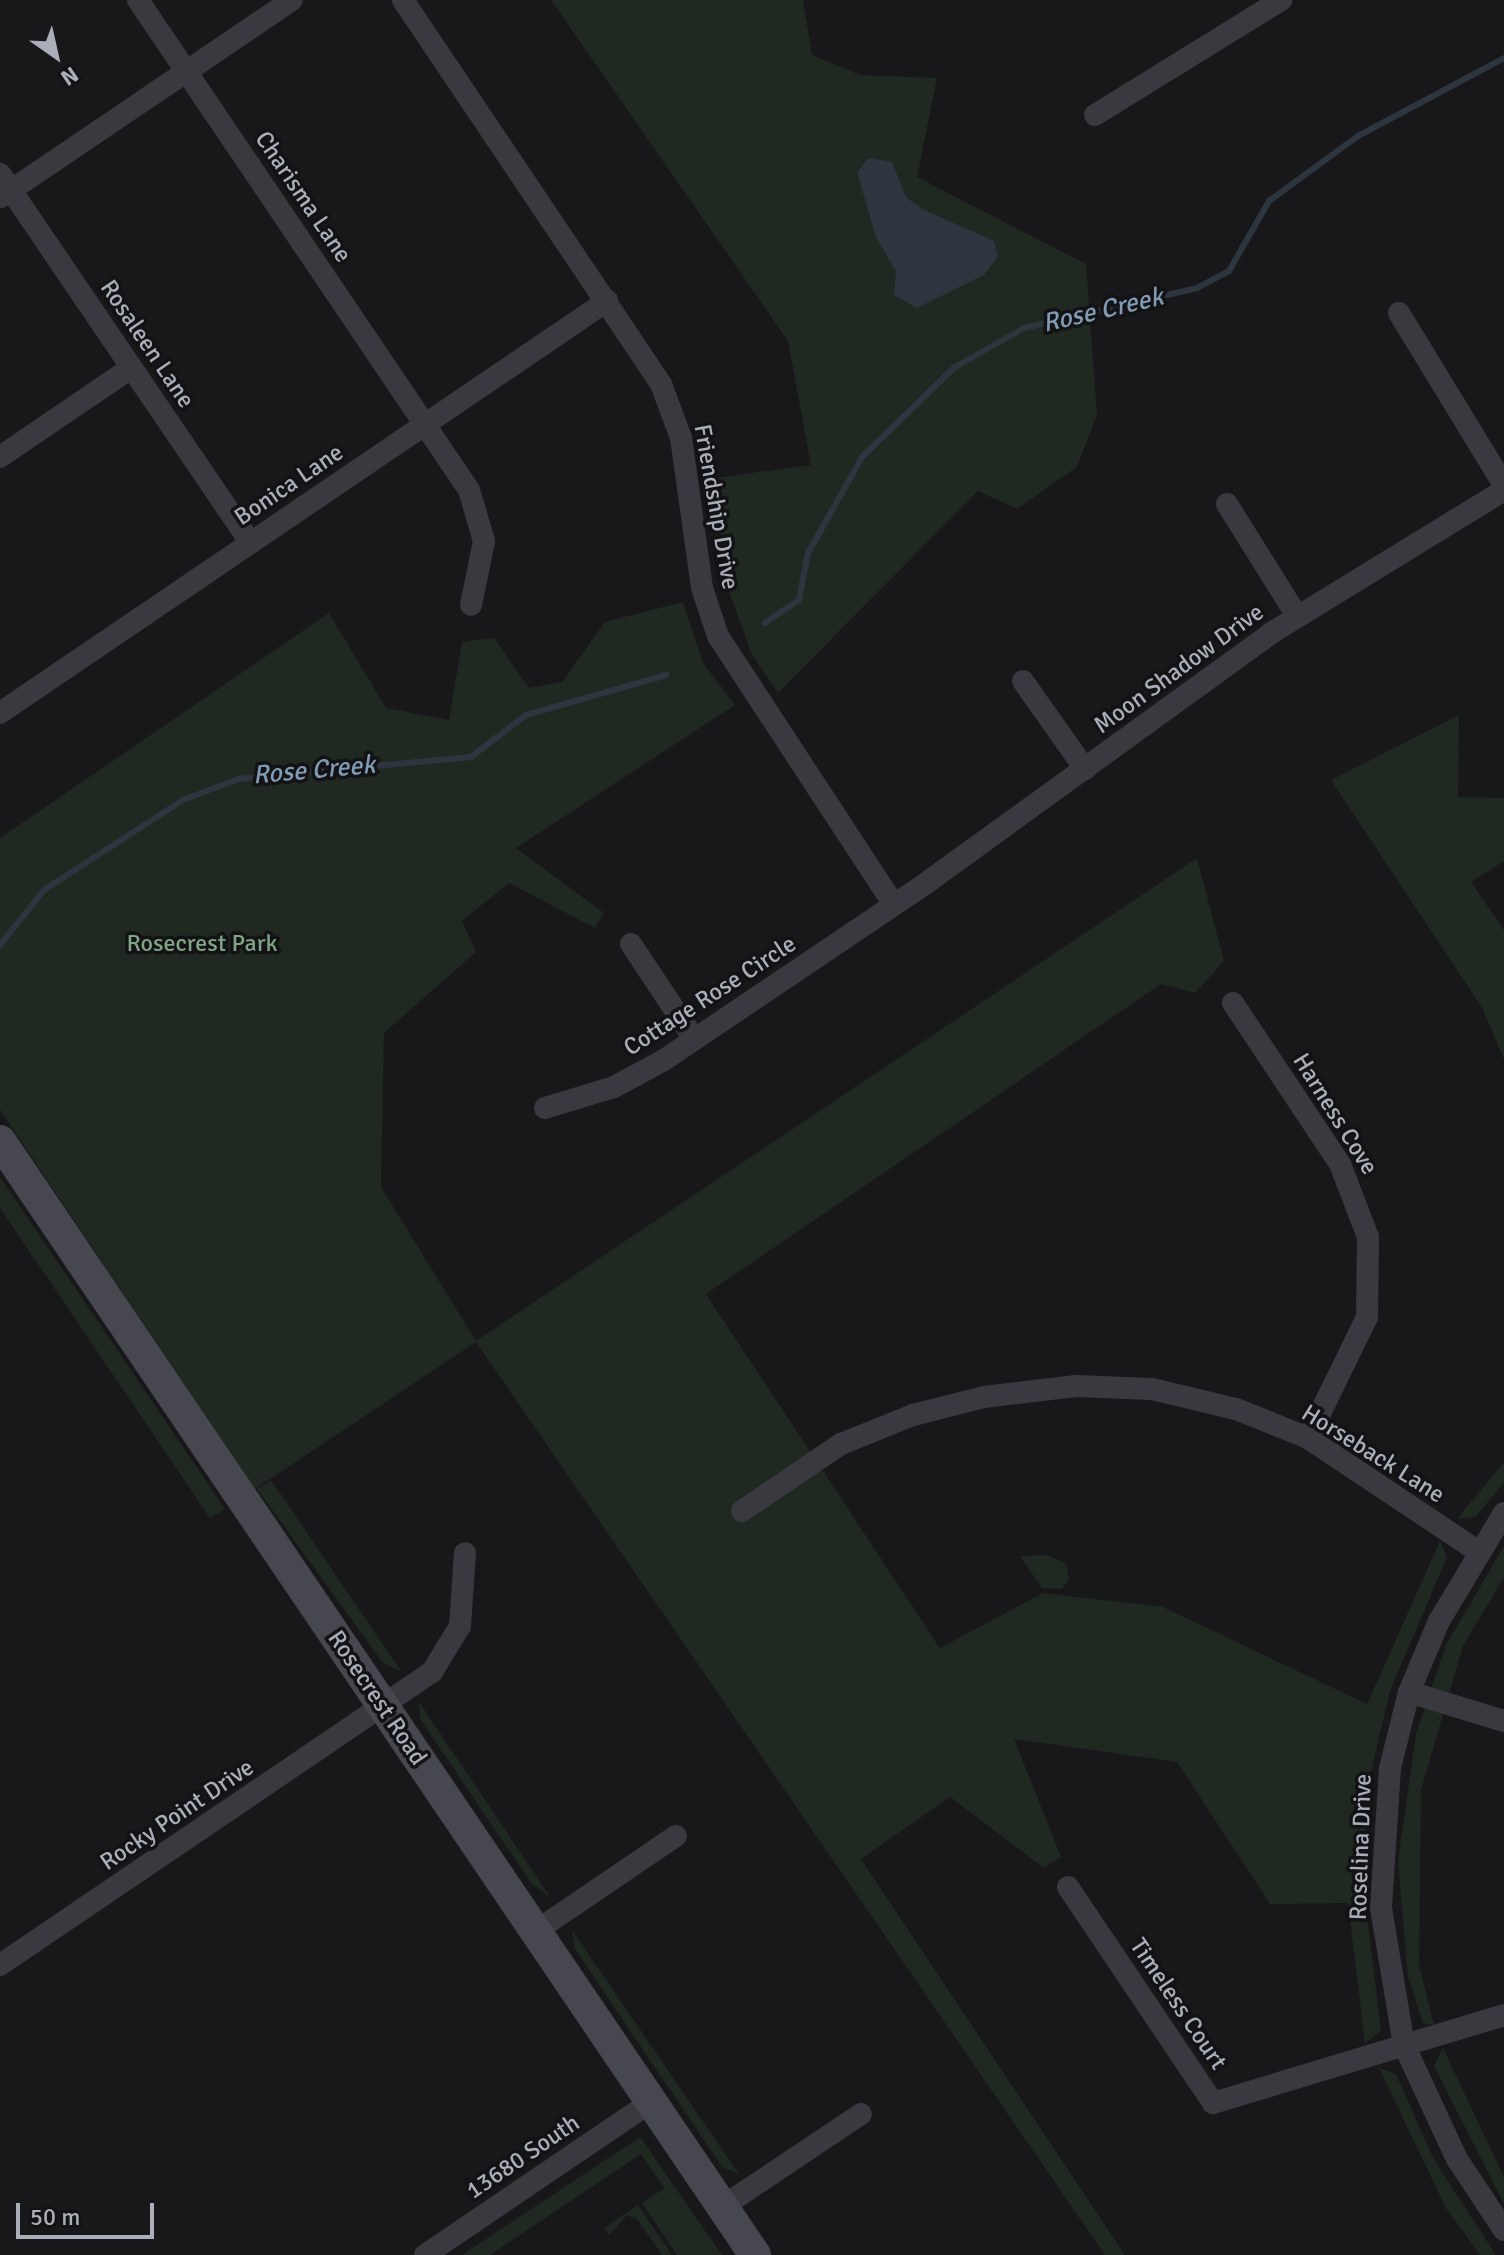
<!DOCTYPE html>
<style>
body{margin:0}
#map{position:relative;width:1504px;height:2255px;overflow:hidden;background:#18181a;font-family:Signika,sans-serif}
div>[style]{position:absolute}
.green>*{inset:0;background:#1f2821}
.water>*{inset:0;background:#2d363e}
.stream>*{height:6px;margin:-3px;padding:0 3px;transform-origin:3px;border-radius:3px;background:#2d363e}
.street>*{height:22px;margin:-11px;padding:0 11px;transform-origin:11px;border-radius:11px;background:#39393f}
.secondary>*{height:32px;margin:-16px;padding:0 16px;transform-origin:16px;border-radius:16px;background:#47484f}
span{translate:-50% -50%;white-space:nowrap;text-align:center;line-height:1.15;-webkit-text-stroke:7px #131315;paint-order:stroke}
.street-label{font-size:24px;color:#aaaeb9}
.park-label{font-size:24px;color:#81a484}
.water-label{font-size:26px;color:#819bb4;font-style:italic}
.north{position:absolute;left:16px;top:16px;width:80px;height:80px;-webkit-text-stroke:6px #131315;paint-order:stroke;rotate:146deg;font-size:22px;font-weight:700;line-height:32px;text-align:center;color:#aaaeb9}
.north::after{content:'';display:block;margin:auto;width:28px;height:36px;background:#aaaeb9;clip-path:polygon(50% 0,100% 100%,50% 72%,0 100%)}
.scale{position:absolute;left:16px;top:2203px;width:138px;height:36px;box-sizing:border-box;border:4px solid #aaaeb9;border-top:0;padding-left:10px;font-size:24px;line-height:28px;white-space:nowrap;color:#aaaeb9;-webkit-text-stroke:6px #131315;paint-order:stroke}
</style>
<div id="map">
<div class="green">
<div style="clip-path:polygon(551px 0,803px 0,812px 55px,860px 75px,937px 78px,917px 177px,1086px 264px,1097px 415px,1077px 467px,1017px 509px,978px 491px,778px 693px,752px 655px,724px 578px,715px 478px,811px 465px,788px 341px)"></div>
<div style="clip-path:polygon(683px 602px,703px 663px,735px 705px,516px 848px,604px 913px,595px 928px,509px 883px,462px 921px,476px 952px,384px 1033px,381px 1187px,476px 1341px,1197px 858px,1224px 961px,1195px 993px,1161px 984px,706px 1294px,940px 1648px,1043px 1593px,1163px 1607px,1367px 1704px,1440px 1541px,1447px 1557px,1390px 1691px,1371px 1772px,1362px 1874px,1381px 2031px,1365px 2043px,1348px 1903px,1270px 1904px,1177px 1762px,1014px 1739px,1061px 1857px,1044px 1868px,950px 1797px,861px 1859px,1125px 2255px,1105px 2255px,476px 1342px,255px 1489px,0 1110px,0 838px,329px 613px,386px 708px,449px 720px,462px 642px,494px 638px,529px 688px,562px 682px,605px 622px)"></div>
<div style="clip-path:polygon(1459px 715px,1458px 797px,1504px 798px,1504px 861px,1471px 882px,1504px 930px,1504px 1059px,1482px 1008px,1331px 780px)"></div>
<div style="clip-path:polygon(0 1177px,189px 1456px,225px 1509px,210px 1518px,0 1208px)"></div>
<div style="clip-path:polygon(1504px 1462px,1504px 1483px,1475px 1517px,1457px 1519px)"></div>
<div style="clip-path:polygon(271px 1480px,401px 1671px,383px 1663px,257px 1489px)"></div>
<div style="clip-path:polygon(1504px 1546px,1504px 1577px,1463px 1646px,1421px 1790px,1419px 1965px,1434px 2025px,1423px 2023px,1408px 1977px,1398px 1861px,1416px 1734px,1446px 1645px)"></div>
<div style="clip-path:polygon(1047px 1555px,1066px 1563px,1069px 1579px,1062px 1589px,1042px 1588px,1020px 1556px)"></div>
<div style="clip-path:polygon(419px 1702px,551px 1898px,531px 1883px,420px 1719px)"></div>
<div style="clip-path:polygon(572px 1930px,739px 2174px,722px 2167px,575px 1949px)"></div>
<div style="clip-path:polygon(1443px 2048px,1504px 2177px,1504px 2204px,1434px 2066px)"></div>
<div style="clip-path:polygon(1379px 2068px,1396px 2074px,1433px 2158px,1496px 2255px,1480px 2255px,1446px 2208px)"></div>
<div style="clip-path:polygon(640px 2137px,722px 2255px,677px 2255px,642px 2203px,664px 2188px,641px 2154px,490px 2255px,462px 2255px)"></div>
<div style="clip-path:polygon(638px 2205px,672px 2255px,662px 2255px,636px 2218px,627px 2215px,609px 2235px,604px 2228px)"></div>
</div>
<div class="water">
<div style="clip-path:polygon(869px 158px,892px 162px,906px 197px,922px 209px,994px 241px,998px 256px,984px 275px,917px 308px,894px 295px,896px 271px,876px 237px,857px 172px)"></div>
</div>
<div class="stream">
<div style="left:765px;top:623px;width:41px;rotate:-34.1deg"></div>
<div style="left:799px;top:600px;width:48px;rotate:-79.2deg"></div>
<div style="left:808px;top:553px;width:110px;rotate:-60.6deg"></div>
<div style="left:862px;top:457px;width:129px;rotate:-44.1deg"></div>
<div style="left:955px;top:367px;width:79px;rotate:-29.5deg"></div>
<div style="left:1024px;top:328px;width:178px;rotate:-13deg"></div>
<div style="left:1197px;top:288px;width:36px;rotate:-28deg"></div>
<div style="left:1229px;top:271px;width:81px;rotate:-60.3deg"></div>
<div style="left:1269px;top:201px;width:110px;rotate:-36.1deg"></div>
<div style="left:1358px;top:136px;width:166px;rotate:-28.1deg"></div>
<div style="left:0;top:945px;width:70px;rotate:-51.3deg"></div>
<div style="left:44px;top:890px;width:166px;rotate:-32.9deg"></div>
<div style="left:183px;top:800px;width:59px;rotate:-20.9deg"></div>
<div style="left:238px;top:779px;width:234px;rotate:-5.4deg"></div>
<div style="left:471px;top:757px;width:69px;rotate:-37.4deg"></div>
<div style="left:526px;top:715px;width:146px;rotate:-15.9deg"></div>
</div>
<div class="street">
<div style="left:138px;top:0;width:591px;rotate:55.96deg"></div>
<div style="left:469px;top:490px;width:53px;rotate:73.6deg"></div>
<div style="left:484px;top:541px;width:65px;rotate:101.5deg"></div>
<div style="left:403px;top:0;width:463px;rotate:56.1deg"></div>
<div style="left:661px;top:384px;width:58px;rotate:69.7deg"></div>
<div style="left:681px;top:438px;width:151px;rotate:82deg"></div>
<div style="left:702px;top:588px;width:51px;rotate:71.6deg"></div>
<div style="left:718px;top:636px;width:321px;rotate:56.8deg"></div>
<div style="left:1095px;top:115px;width:219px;rotate:-31.7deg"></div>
<div style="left:0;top:174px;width:446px;rotate:55.8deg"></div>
<div style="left:1px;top:197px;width:351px;rotate:-34.1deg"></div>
<div style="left:1399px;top:313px;width:202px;rotate:58.6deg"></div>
<div style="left:0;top:457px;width:158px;rotate:-34.2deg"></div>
<div style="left:1227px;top:504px;width:132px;rotate:58deg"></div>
<div style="left:1023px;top:681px;width:108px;rotate:54.8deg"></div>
<div style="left:0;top:713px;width:734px;rotate:-34.17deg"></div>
<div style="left:631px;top:944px;width:114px;rotate:56.4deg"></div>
<div style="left:1233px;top:1003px;width:193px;rotate:56.4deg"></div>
<div style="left:1340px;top:1164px;width:78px;rotate:69deg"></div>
<div style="left:1368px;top:1237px;width:80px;rotate:90.7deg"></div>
<div style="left:1367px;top:1317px;width:135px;rotate:116deg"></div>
<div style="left:545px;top:1108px;width:72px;rotate:-16.9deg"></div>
<div style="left:614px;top:1087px;width:57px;rotate:-28.4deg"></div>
<div style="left:664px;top:1060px;width:320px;rotate:-34deg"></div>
<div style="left:929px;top:881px;width:422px;rotate:-35.9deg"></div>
<div style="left:1271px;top:633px;width:273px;rotate:-31.5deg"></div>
<div style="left:742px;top:1511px;width:120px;rotate:-34.1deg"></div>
<div style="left:841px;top:1444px;width:78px;rotate:-21.9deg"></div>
<div style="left:913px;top:1415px;width:73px;rotate:-14.2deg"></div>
<div style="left:984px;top:1397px;width:93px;rotate:-6.8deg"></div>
<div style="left:1076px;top:1386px;width:76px;rotate:2.3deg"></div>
<div style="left:1152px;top:1389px;width:86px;rotate:13.4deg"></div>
<div style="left:1236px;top:1409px;width:78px;rotate:21.9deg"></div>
<div style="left:1308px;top:1438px;width:202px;rotate:33.7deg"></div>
<div style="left:1504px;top:1513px;width:126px;rotate:121deg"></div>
<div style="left:1439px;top:1621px;width:77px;rotate:112.9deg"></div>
<div style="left:1409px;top:1692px;width:78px;rotate:104deg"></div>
<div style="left:1390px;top:1768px;width:140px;rotate:93.7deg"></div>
<div style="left:1381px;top:1908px;width:139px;rotate:80.5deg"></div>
<div style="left:1404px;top:2045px;width:126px;rotate:65.1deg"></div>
<div style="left:1457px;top:2159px;width:85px;rotate:56.5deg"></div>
<div style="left:1409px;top:1692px;width:99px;rotate:17deg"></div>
<div style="left:1068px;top:1887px;width:260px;rotate:56.1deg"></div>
<div style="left:1213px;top:2103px;width:304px;rotate:-16.8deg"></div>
<div style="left:536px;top:1931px;width:169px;rotate:-34.2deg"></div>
<div style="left:0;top:1965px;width:522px;rotate:-34.15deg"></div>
<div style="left:432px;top:1672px;width:54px;rotate:-58.7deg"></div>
<div style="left:460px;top:1626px;width:73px;rotate:-86.1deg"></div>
<div style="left:722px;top:2207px;width:167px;rotate:-33.8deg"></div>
<div style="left:425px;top:2255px;width:273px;rotate:-34.1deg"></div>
</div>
<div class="secondary">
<div style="left:0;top:1141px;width:1346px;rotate:55.87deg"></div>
</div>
<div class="street-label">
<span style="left:303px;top:197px;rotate:56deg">Charisma Lane</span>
<span style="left:147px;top:344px;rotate:56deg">Rosaleen Lane</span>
<span style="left:289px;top:485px;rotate:-34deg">Bonica Lane</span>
<span style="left:716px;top:507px;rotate:80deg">Friendship Drive</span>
<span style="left:1179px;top:669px;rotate:-36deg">Moon Shadow Drive</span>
<span style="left:710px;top:996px;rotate:-33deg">Cottage Rose Circle</span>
<span style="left:1335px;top:1114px;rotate:58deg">Harness Cove</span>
<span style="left:1373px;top:1454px;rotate:32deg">Horseback Lane</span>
<span style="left:377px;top:1698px;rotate:56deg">Rosecrest Road</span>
<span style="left:177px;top:1815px;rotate:-34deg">Rocky Point Drive</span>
<span style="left:1361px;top:1847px;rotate:-88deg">Roselina Drive</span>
<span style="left:1178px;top:2004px;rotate:56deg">Timeless Court</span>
<span style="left:523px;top:2157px;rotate:-34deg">13680 South</span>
</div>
<div class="park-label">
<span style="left:202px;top:944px">Rosecrest Park</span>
</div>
<div class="water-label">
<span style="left:1103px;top:311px;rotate:-13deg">Rose Creek</span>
<span style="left:314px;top:771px;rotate:-5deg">Rose Creek</span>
</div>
<div class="north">N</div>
<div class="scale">50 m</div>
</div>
